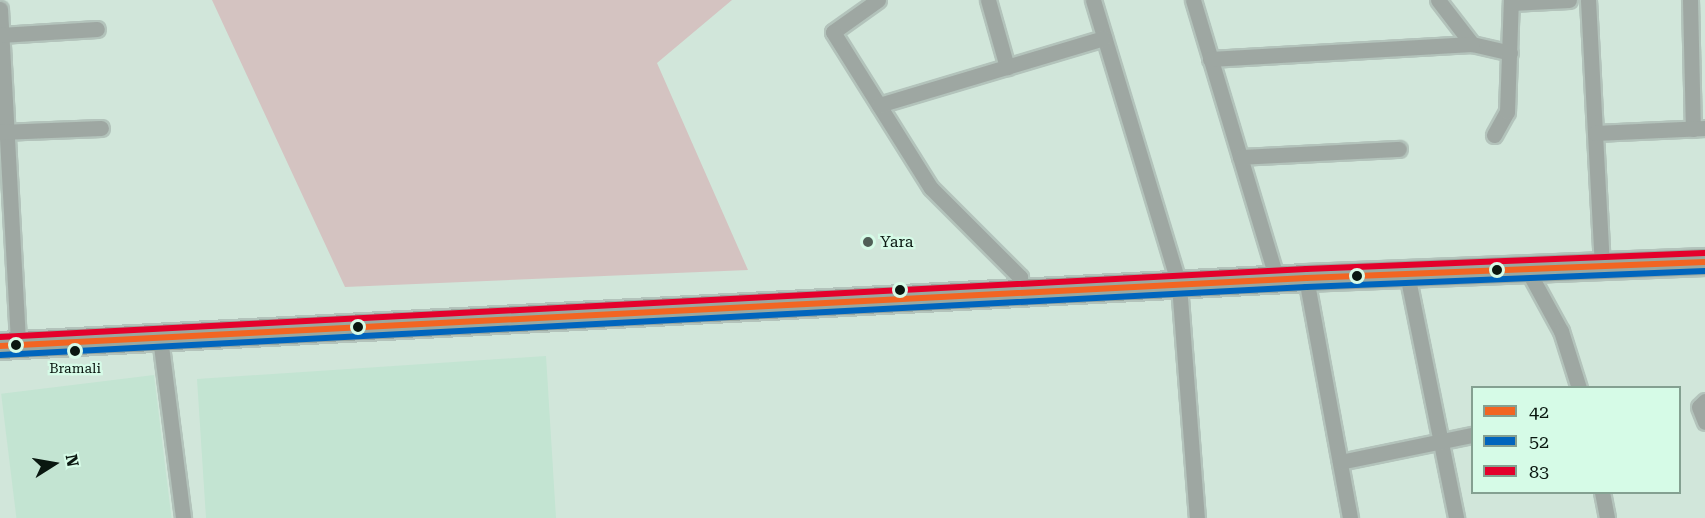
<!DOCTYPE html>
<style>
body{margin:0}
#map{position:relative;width:1705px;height:518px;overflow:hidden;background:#d1e6da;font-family:"Roboto Serif",serif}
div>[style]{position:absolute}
.built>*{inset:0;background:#c3e4d2;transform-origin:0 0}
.forest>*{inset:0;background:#d4c3c1}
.roads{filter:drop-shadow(2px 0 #b3c3bb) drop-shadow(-2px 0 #b3c3bb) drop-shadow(0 2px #b3c3bb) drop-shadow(0 -2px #b3c3bb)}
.minor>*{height:15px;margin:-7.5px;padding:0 7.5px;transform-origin:7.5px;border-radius:7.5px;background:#9ea7a2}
.trunk>*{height:26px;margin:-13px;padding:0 13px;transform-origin:13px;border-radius:13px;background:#9aa8a0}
.bus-1>*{height:6px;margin:-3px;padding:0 3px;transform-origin:3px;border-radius:3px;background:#f26522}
.bus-2>*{height:6px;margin:-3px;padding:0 3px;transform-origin:3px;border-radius:3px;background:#0065bd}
.bus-3>*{height:6px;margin:-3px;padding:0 3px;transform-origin:3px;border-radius:3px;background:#e4002b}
.dots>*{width:16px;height:16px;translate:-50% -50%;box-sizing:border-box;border:3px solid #d6fbe7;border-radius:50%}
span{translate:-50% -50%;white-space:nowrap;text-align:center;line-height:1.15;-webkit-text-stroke:4.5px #d6fbe7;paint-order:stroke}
.bus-label{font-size:14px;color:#0a1710}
.poi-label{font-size:16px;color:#0a1710}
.left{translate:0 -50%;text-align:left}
.legend{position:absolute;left:1471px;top:386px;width:210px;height:108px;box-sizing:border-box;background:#d6fbe7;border:2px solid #84a091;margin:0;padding:8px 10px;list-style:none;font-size:18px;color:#0a1710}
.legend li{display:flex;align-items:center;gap:12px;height:30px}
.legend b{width:30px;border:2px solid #84a091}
.north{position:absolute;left:24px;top:434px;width:60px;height:60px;-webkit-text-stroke:4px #d6fbe7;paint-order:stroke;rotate:79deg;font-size:16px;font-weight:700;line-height:24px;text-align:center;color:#0a1710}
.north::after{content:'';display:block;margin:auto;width:21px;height:27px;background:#0a1710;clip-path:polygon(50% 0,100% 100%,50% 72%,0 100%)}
</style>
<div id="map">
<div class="built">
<div style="clip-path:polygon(546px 356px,556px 518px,206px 518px,197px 379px)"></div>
<div style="left:154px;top:375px;width:144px;height:154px;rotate:83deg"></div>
</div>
<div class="forest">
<div style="clip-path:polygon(212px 0,732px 0,657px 63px,748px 270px,345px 287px)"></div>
</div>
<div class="roads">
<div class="minor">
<div style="left:878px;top:0;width:55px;rotate:144.6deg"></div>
<div style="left:833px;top:32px;width:184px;rotate:57.9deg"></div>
<div style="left:931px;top:188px;width:126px;rotate:45deg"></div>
<div style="left:1020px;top:277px;width:16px;rotate:86deg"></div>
<div style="left:988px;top:0;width:70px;rotate:74.2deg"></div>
<div style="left:1093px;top:0;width:298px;rotate:73.2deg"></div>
<div style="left:1179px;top:285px;width:234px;rotate:85.6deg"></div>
<div style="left:1193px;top:0;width:292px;rotate:73.3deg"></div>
<div style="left:1438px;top:0;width:56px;rotate:52.3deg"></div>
<div style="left:1472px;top:44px;width:39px;rotate:13deg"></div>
<div style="left:1588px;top:0;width:266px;rotate:87deg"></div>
<div style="left:1690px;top:0;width:129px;rotate:88.7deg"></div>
<div style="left:1511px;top:3px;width:58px;rotate:-3deg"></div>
<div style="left:0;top:9px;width:337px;rotate:86.9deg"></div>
<div style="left:0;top:35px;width:97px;rotate:-3.5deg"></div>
<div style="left:1210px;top:59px;width:262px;rotate:-3.3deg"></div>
<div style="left:879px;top:105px;width:235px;rotate:-16.6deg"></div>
<div style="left:0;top:132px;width:101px;rotate:-2.3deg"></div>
<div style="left:1595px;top:133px;width:110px;rotate:-2.6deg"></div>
<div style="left:1494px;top:135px;width:26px;rotate:-61deg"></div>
<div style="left:1507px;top:112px;width:112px;rotate:-88deg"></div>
<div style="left:1240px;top:157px;width:159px;rotate:-2.9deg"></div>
<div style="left:1527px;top:269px;width:71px;rotate:61.3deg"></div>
<div style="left:1561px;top:331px;width:60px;rotate:72.5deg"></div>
<div style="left:1407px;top:274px;width:249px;rotate:78.6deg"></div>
<div style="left:1306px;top:278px;width:244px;rotate:79.6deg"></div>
<div style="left:160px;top:338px;width:181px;rotate:82.7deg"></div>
<div style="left:1705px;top:401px;width:8px;rotate:135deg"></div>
<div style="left:1699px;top:407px;width:16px;rotate:68deg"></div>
<div style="left:1340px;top:462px;width:135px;rotate:-11.6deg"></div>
<div style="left:1602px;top:492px;width:26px;rotate:79deg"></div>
</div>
<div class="trunk">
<div style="left:0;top:346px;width:1308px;rotate:-2.98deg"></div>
<div style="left:1306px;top:278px;width:399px;rotate:-2.3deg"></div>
</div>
</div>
<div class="bus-1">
<div style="left:0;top:346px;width:1308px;rotate:-2.98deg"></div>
<div style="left:1306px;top:278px;width:399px;rotate:-2.3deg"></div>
</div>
<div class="bus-2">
<div style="left:0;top:355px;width:1308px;rotate:-2.98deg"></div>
<div style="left:1306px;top:287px;width:399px;rotate:-2.3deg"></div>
</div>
<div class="bus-3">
<div style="left:0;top:337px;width:1308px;rotate:-2.98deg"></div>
<div style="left:1306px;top:269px;width:399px;rotate:-2.3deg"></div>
</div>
<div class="dots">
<div style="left:868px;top:242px;background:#505f57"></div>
<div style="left:1497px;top:270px;background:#0a1710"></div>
<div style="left:1357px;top:276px;background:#0a1710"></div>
<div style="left:900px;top:290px;background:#0a1710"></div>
<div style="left:358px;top:327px;background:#0a1710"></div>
<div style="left:16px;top:345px;background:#0a1710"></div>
<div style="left:75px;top:351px;background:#0a1710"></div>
</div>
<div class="bus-label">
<span style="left:75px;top:368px">Bramali</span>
</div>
<div class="poi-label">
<span class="left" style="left:880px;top:242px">Yara</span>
</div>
<ul class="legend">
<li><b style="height:8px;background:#f26522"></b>42</li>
<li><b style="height:8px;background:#0065bd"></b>52</li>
<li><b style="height:8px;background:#e4002b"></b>83</li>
</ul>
<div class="north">N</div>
</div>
